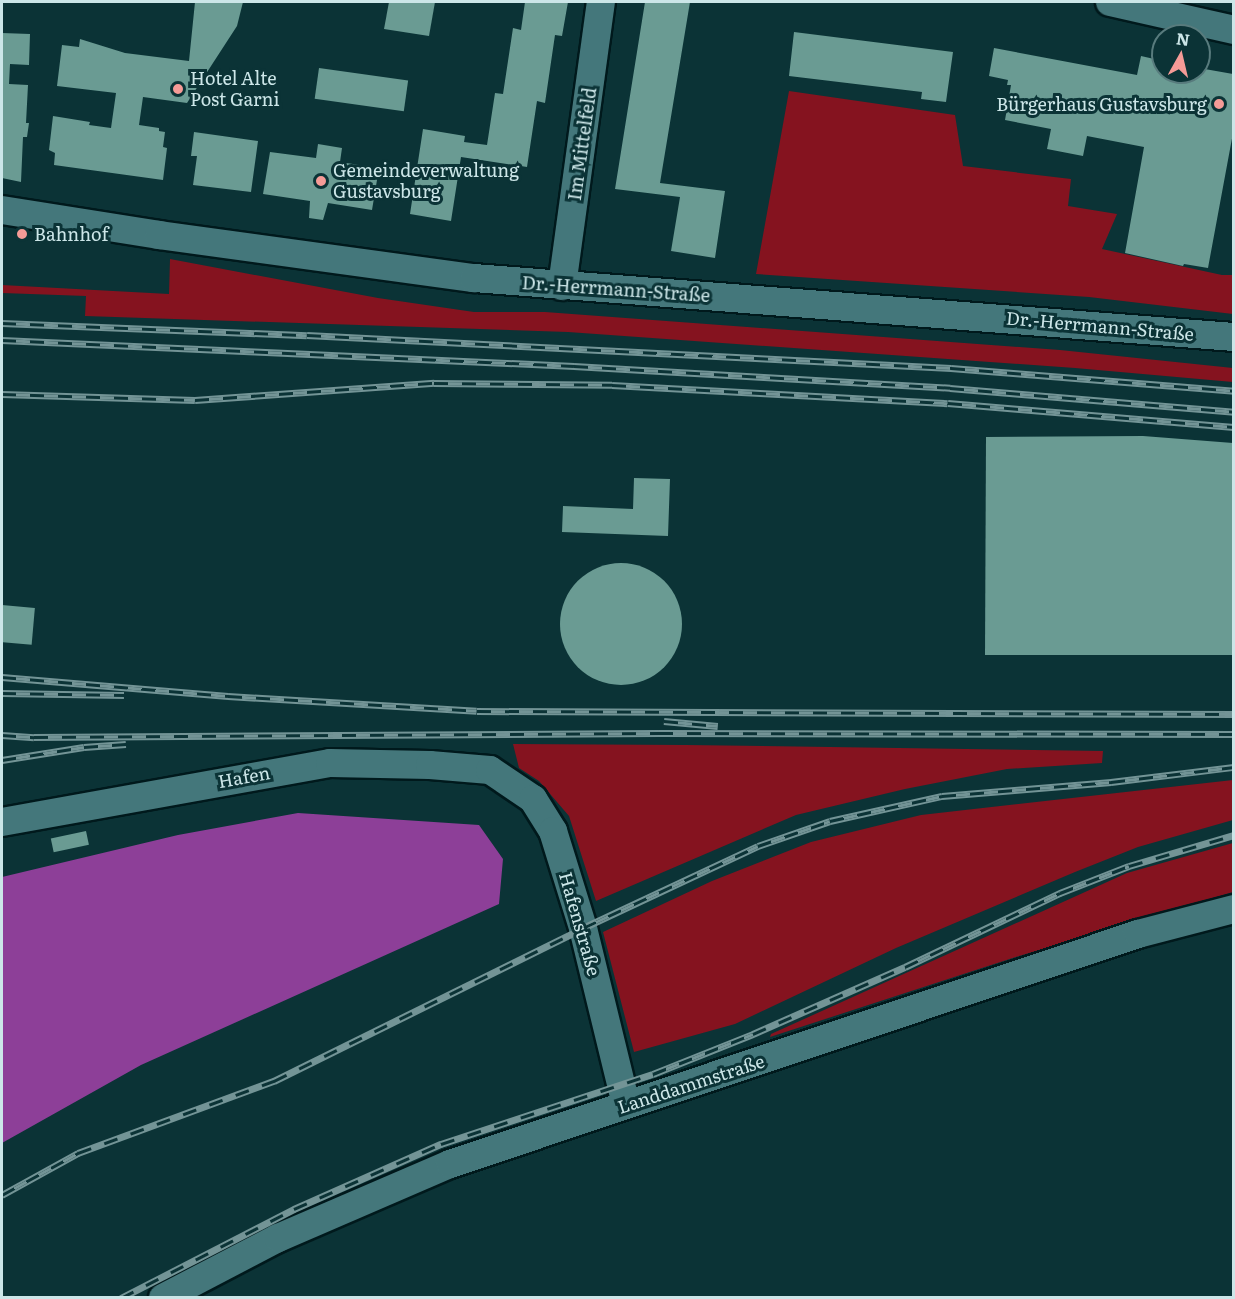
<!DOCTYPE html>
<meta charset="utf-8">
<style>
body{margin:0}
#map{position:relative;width:1235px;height:1299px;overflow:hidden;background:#0b3336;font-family:Literata,serif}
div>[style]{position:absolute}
.green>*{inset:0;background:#85131f}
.water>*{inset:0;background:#8d3f98}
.building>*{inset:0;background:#6a9b93;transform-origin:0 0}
.round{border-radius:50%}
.roads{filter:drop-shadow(2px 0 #00191c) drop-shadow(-2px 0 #00191c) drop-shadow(0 2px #00191c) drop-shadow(0 -2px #00191c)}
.minor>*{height:28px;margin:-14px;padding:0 14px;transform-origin:14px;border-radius:14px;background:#44777b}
.rail>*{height:7px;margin-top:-3.5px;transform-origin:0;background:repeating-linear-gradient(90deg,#0b3336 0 14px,#739496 0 28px);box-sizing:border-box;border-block:2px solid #739496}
.dots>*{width:16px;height:16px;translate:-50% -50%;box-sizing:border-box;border:3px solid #0b3336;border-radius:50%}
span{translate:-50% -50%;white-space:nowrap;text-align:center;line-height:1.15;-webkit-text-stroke:6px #0b3336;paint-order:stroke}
.poi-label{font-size:18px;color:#cce6e8}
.left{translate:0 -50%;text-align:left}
.right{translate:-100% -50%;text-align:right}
.street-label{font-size:18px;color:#cce6e8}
.frame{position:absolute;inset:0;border:3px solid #cce6e8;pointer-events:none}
.north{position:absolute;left:1151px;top:24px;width:60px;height:60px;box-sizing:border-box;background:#0b3336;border:2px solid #587b7d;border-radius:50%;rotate:8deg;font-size:16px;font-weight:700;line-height:24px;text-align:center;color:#cce6e8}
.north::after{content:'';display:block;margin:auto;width:21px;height:27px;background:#f59b97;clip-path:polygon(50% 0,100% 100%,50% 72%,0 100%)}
</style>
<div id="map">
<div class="green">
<div style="clip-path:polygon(789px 91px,955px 115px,963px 166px,1071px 179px,1068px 206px,1117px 214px,1102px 249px,1222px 275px,1233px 275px,1233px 314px,1089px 297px,756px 274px)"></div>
<div style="clip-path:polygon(170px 259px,378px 298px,474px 312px,545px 312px,1060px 350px,1233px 368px,1233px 382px,1075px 368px,568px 332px,85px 316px,86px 296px,2px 293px,2px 285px,169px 294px)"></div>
<div style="clip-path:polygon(513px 744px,686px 745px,1103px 751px,1102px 763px,1007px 769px,905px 789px,796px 815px,596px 901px,569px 816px,539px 781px,519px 768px)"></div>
<div style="clip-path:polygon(1233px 780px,1233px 820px,1138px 847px,1075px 872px,896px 948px,735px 1024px,634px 1052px,603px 932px,712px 881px,811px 842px,921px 815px)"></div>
<div style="clip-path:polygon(1233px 843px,1233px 892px,1019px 956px,770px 1037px,771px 1034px,1127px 873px)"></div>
</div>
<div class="water">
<div style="clip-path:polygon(298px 813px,479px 825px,503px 859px,499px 904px,141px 1065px,2px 1143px,2px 877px,178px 835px)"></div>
</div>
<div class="building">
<div style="clip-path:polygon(195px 2px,243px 2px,237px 26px,187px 103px,143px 97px,139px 125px,159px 128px,159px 131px,165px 132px,163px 147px,167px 148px,163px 180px,54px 165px,55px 153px,49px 150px,53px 116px,90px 122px,89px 125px,111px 128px,116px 93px,57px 86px,62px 45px,79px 47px,80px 39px,125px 53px,189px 61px)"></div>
<div style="clip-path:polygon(389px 2px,435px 2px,429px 36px,384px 29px)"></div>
<div style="clip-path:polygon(525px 2px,568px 2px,562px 36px,555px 35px,545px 103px,537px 101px,527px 167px,461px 157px,451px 221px,410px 214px,423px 129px,465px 136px,464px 142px,487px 145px,495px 93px,503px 94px,513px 28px,521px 30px)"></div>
<div style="clip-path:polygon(645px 2px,690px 2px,660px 183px,725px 191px,715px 258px,671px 251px,680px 197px,615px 189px)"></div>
<div style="clip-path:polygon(794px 32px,953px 52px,946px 102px,921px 99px,922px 92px,789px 76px)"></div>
<div style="clip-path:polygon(2px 33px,30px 34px,29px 65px,10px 64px,9px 84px,28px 85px,26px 123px,29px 123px,27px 137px,23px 137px,21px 182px,2px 178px)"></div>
<div style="clip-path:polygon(994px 48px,1137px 75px,1141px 56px,1163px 61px,1163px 72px,1199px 72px,1199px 68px,1233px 74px,1233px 133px,1208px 268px,1184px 264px,1183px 266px,1125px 253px,1144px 147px,1087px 136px,1083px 156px,1047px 149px,1051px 129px,1005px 120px,1011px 85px,1007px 85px,1008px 80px,989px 76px)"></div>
<div style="left:319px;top:68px;width:90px;height:31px;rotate:8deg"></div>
<div style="clip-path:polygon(194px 132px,258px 141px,251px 192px,193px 185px,197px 156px,191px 156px)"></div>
<div style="clip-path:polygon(318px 144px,342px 148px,340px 162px,379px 168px,372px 210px,328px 203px,323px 220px,309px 218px,310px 201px,263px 194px,270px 152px,316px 158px)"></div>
<div style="clip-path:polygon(1143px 436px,1233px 443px,1233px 655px,985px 655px,986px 437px)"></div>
<div style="clip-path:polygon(634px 478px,670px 479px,668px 536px,562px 532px,563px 506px,633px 509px)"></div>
<div class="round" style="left:560px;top:563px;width:122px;height:122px"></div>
<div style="left:2px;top:605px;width:33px;height:37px;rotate:5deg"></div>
<div style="left:86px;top:831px;width:14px;height:36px;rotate:78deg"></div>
</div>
<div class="roads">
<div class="minor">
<div style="left:1110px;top:2px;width:127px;rotate:12.7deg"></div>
<div style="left:2px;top:210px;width:159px;rotate:9deg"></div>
<div style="left:159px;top:235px;width:318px;rotate:7.8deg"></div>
<div style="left:474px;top:278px;width:762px;rotate:4.44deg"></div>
<div style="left:562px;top:286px;width:287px;rotate:-82.2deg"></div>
<div style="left:2px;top:822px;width:333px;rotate:-10.2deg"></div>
<div style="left:330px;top:763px;width:100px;rotate:1.1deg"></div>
<div style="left:430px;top:765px;width:60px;rotate:4.8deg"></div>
<div style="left:490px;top:770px;width:52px;rotate:34deg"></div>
<div style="left:533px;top:799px;width:38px;rotate:58deg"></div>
<div style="left:553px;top:831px;width:102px;rotate:72.8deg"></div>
<div style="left:583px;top:928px;width:182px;rotate:76.3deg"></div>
<div style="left:163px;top:1298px;width:130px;rotate:-27.6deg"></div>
<div style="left:278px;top:1238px;width:187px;rotate:-23.3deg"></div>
<div style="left:450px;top:1164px;width:725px;rotate:-18.48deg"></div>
<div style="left:1138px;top:934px;width:99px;rotate:-14.6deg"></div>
</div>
</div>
<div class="rail">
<div style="left:2px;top:323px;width:305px;rotate:2.3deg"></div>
<div style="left:307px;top:335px;width:645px;rotate:2.93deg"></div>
<div style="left:951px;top:368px;width:284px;rotate:4.6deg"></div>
<div style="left:2px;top:340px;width:573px;rotate:2.6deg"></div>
<div style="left:574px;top:366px;width:377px;rotate:3.3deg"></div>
<div style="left:950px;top:388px;width:285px;rotate:4.8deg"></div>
<div style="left:2px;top:394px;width:193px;rotate:1.8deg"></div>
<div style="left:195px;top:400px;width:240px;rotate:-4.1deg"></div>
<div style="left:434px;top:383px;width:178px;rotate:0.6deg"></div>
<div style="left:612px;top:385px;width:336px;rotate:3.1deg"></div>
<div style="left:948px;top:403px;width:287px;rotate:4.8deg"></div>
<div style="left:2px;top:677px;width:227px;rotate:4.8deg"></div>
<div style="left:228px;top:696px;width:249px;rotate:3.4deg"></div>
<div style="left:477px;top:711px;width:757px;rotate:0.23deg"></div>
<div style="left:2px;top:693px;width:122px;rotate:0.9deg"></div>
<div style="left:664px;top:721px;width:54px;rotate:5.3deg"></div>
<div style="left:2px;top:735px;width:32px;rotate:4deg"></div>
<div style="left:34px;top:737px;width:625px;rotate:-0.37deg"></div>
<div style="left:659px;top:733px;width:575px;rotate:0.1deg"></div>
<div style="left:2px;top:760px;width:83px;rotate:-9deg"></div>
<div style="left:84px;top:747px;width:42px;rotate:-4.1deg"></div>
<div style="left:2px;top:1195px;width:87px;rotate:-28.9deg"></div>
<div style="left:78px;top:1153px;width:209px;rotate:-20.2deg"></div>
<div style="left:274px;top:1081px;width:345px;rotate:-26.3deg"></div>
<div style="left:583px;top:928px;width:193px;rotate:-25.1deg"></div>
<div style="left:758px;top:846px;width:76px;rotate:-19.1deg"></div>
<div style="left:830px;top:821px;width:115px;rotate:-12.6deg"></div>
<div style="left:942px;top:796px;width:170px;rotate:-4.7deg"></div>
<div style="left:1111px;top:782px;width:124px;rotate:-7deg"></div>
<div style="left:121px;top:1298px;width:195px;rotate:-27.2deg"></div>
<div style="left:294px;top:1209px;width:161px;rotate:-23.9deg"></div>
<div style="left:441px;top:1144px;width:223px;rotate:-18.3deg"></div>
<div style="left:653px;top:1074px;width:108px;rotate:-21.8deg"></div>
<div style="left:753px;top:1034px;width:166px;rotate:-23.8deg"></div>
<div style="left:905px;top:967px;width:172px;rotate:-25.5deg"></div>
<div style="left:1060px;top:893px;width:74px;rotate:-21.4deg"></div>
<div style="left:1129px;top:866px;width:109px;rotate:-16.4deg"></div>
</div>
<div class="dots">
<div style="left:178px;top:89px;background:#f59b97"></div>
<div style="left:1219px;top:104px;background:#f59b97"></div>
<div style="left:321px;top:181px;background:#f59b97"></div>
<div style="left:22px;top:234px;background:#f59b97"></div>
</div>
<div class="poi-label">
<span class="left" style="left:190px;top:89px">Hotel Alte<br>Post Garni</span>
<span class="right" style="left:1207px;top:104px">Bürgerhaus Gustavsburg</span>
<span class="left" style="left:333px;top:181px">Gemeindeverwaltung<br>Gustavsburg</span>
<span class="left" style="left:34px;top:234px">Bahnhof</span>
</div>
<div class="street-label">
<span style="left:582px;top:144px;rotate:-82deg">Im Mittelfeld</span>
<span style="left:616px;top:289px;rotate:4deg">Dr.-Herrmann-Straße</span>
<span style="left:1100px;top:326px;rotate:5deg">Dr.-Herrmann-Straße</span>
<span style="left:244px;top:777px;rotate:-10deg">Hafen</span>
<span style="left:580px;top:924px;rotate:74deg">Hafenstraße</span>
<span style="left:691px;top:1084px;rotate:-18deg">Landdammstraße</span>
</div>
<div class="frame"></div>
<div class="north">N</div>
</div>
